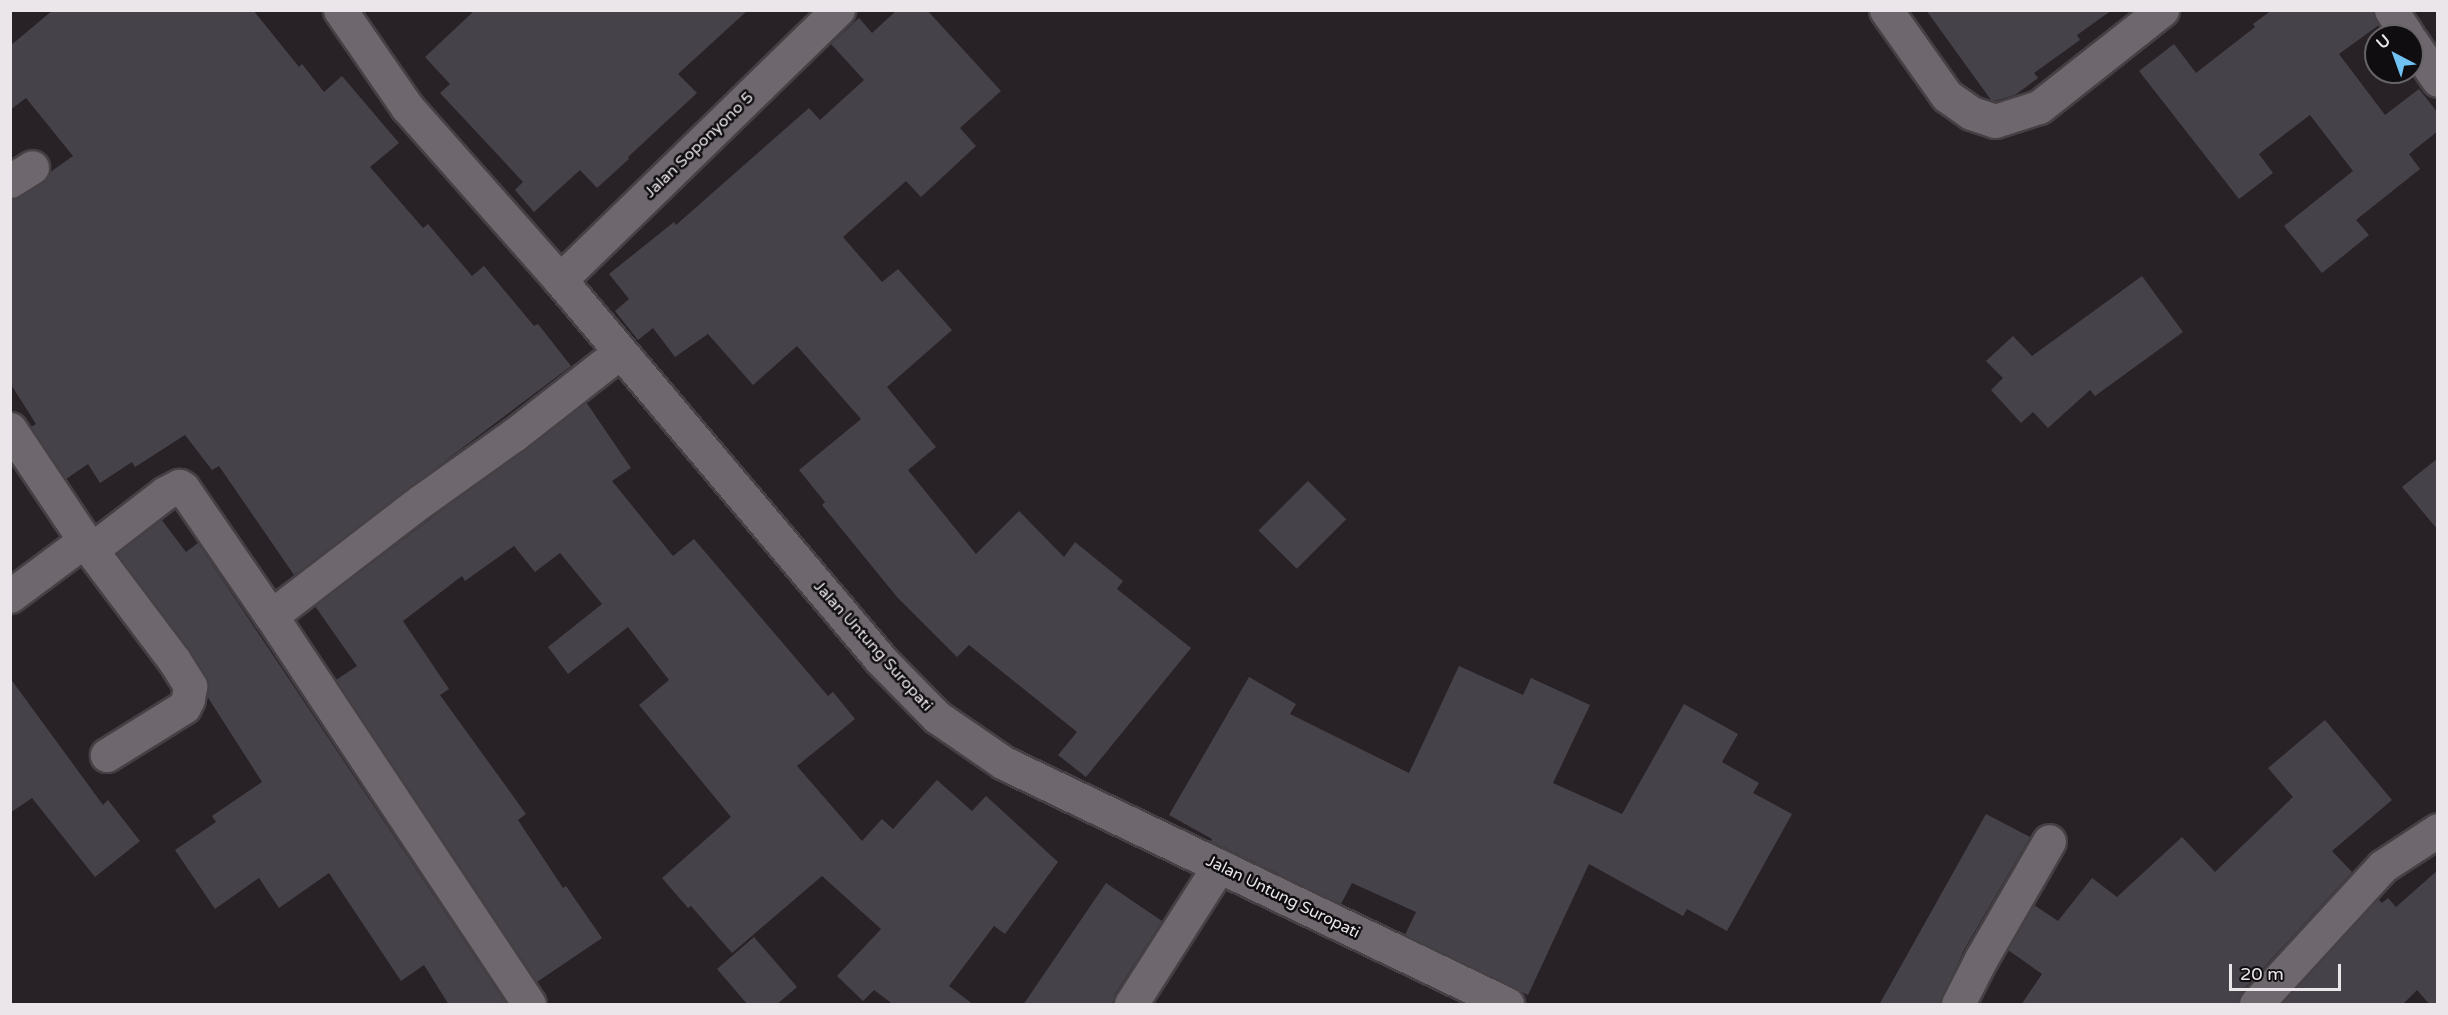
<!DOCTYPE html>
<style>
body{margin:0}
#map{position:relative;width:2448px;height:1015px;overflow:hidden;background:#282227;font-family:"Varela Round",sans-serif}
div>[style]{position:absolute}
.building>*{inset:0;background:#464249;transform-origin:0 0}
.roads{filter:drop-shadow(2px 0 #454044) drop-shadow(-2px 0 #454044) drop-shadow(0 2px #454044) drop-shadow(0 -2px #454044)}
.minor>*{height:33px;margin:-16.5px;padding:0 16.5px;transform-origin:16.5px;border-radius:16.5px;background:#6e676d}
.secondary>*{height:33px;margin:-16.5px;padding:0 16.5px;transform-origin:16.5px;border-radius:16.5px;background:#6e676d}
span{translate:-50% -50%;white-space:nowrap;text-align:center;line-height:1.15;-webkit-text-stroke:5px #0f0d0f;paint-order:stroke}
.street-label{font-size:16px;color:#ebe6ea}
.frame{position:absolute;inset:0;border:12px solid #ebe6ea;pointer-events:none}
.north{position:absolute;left:2364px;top:24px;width:60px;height:60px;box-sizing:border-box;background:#0f0d0f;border:2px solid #676467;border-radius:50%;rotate:319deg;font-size:16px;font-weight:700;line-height:24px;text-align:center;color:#ebe6ea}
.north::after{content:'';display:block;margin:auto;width:21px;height:27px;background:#70c2f4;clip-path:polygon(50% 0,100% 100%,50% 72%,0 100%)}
.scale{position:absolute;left:2229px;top:964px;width:112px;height:27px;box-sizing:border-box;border:3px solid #ebe6ea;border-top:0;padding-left:8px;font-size:18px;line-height:21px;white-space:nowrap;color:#ebe6ea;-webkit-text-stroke:4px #0f0d0f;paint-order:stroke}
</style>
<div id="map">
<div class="building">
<div style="clip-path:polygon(53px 10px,253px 10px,299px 67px,302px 64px,324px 92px,342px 76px,399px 143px,370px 167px,423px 228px,428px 224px,472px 276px,484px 266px,534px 326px,538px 324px,571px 366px,294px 575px,219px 466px,212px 470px,185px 435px,135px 467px,132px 462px,100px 483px,88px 464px,66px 479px,31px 427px,36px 424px,10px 383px,10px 200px,42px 183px,49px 173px,73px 156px,26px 98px,10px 110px,10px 46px)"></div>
<div style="clip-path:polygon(475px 10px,748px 10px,678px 74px,697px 93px,628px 157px,629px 159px,597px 188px,580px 170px,534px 212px,515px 190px,523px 182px,440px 93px,450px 84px,425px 57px)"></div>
<div style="clip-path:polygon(897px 10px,927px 10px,1001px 91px,960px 128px,976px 146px,921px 197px,906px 181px,843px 237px,882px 282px,898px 269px,952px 330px,887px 387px,936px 447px,908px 470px,976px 554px,1019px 511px,1064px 557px,1075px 542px,1123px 581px,1117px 589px,1191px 648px,1086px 777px,1058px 755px,1077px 732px,969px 645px,957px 657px,897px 597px,822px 505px,825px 502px,799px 470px,861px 419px,797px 346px,753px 385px,708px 334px,675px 357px,653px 328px,638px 340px,615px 311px,629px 299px,609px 274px,674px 222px,676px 225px,809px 108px,820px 120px,864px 80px,831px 44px,859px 18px,872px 33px)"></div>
<div style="clip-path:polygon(1926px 10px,2112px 10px,2077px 35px,2080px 40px,2034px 73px,2038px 78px,2015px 95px,1995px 101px,1991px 100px)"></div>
<div style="clip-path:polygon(2272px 10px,2372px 10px,2379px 25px,2339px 54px,2385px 115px,2419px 89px,2438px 113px,2438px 131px,2409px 154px,2420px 169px,2356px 220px,2369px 235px,2322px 273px,2284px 226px,2353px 171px,2310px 115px,2259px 154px,2273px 173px,2239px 199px,2139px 71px,2174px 44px,2196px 73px,2255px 27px,2253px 24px)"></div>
<div style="clip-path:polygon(2142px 276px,2183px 332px,2095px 396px,2090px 390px,2048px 428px,2033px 412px,2021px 423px,1991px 390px,2003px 378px,1986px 361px,2013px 336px,2032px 356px)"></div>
<div style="clip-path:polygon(586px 402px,631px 468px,612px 481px,673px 556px,694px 539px,828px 696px,833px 692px,855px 719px,797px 766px,862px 841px,882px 819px,893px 829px,937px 780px,972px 811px,986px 796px,1058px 862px,1005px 934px,994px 926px,949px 986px,974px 1005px,894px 1005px,874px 990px,863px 1001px,837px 976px,881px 929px,822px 876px,732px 953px,691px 906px,688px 908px,662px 878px,731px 817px,639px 705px,669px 680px,628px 627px,568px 674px,548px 647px,602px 604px,560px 553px,535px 572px,514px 546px,465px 581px,462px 576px,403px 621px,449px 689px,440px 695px,526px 814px,518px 820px,563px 888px,566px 886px,602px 938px,537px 982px,336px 680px,357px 666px,315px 606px)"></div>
<div style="clip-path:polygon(2438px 458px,2438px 530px,2402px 487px)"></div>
<div style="left:1308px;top:481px;width:54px;height:70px;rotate:45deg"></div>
<div style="clip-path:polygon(161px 519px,186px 552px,198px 543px,507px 1005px,449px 1005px,424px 965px,401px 981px,329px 873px,279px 908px,259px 878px,215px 909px,175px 850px,216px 822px,212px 816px,262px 782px,207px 696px,206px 677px,190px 650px,117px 554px)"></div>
<div style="clip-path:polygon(1459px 666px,1523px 695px,1531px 678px,1590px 705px,1553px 783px,1622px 814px,1684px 704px,1738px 734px,1722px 762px,1759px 783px,1753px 793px,1792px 814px,1727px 931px,1687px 909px,1683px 916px,1589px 864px,1528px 995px,1405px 935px,1416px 912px,1352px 883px,1341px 904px,1211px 841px,1212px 839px,1169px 815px,1249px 677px,1296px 704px,1290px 714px,1409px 773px)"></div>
<div style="clip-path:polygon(10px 678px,103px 805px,108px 800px,140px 841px,95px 877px,32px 798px,10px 813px)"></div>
<div style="clip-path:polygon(2325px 720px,2392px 800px,2332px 851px,2352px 872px,2242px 991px,2238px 1005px,2021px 1005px,2042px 974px,2008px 950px,2034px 905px,2058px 921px,2092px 878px,2117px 897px,2182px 837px,2215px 872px,2293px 797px,2268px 768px)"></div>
<div style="clip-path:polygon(1986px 814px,2030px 837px,1964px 950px,1939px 1005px,1879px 1005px)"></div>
<div style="clip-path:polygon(2438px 870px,2438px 1005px,2430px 1005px,2417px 990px,2402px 1005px,2281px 1005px,2378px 899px,2382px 903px,2388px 898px,2396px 907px)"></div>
<div style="clip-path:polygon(1106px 883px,1162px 921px,1115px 994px,1112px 1005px,1023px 1005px)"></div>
<div style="clip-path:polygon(754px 937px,797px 987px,776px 1005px,748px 1005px,717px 969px)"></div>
</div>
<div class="roads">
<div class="minor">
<div style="left:1886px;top:10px;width:105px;rotate:54.7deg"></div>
<div style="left:1947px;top:96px;width:29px;rotate:35deg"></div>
<div style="left:1971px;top:113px;width:25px;rotate:18deg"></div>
<div style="left:1995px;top:121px;width:46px;rotate:-17.7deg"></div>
<div style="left:2039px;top:107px;width:157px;rotate:-38.3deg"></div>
<div style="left:2391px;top:10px;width:31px;rotate:57deg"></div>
<div style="left:2412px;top:42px;width:46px;rotate:55.6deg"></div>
<div style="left:10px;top:181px;width:26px;rotate:-32deg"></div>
<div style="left:560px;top:280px;width:388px;rotate:-44.2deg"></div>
<div style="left:10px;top:429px;width:146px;rotate:56.2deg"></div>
<div style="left:91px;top:550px;width:93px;rotate:-37.6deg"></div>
<div style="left:165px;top:493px;width:16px;rotate:-27deg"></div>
<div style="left:179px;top:486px;width:4px;rotate:27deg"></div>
<div style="left:183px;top:488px;width:155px;rotate:55.5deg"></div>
<div style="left:91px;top:550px;width:138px;rotate:53deg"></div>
<div style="left:174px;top:660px;width:31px;rotate:58deg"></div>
<div style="left:190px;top:686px;width:13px;rotate:99deg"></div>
<div style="left:188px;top:699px;width:9px;rotate:117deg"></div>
<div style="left:184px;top:707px;width:91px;rotate:148.1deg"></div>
<div style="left:10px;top:596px;width:94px;rotate:-36.7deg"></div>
<div style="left:529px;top:1004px;width:466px;rotate:-123.6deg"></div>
<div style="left:271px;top:616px;width:189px;rotate:-37.5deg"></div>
<div style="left:421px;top:501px;width:115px;rotate:-35.5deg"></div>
<div style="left:515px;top:434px;width:133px;rotate:-38deg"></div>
<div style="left:1131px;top:1004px;width:164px;rotate:-57.5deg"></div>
<div style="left:1958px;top:1004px;width:51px;rotate:-62.9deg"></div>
<div style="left:1981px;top:959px;width:136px;rotate:-60deg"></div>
<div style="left:2256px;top:1004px;width:188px;rotate:-47.4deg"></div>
<div style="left:2383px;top:866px;width:66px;rotate:-33.2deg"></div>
</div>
<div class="secondary">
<div style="left:340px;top:10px;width:118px;rotate:55.4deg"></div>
<div style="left:407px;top:107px;width:231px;rotate:48.5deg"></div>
<div style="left:560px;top:280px;width:495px;rotate:49.8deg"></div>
<div style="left:879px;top:658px;width:83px;rotate:45.5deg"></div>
<div style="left:937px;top:717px;width:81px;rotate:34.5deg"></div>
<div style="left:1004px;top:763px;width:558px;rotate:25.6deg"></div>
</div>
</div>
<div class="street-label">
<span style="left:699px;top:145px;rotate:-44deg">Jalan Soponyono 5</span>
<span style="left:873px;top:646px;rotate:48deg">Jalan Untung Suropati</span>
<span style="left:1283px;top:897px;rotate:26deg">Jalan Untung Suropati</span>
</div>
<div class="frame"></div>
<div class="north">U</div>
<div class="scale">20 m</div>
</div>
